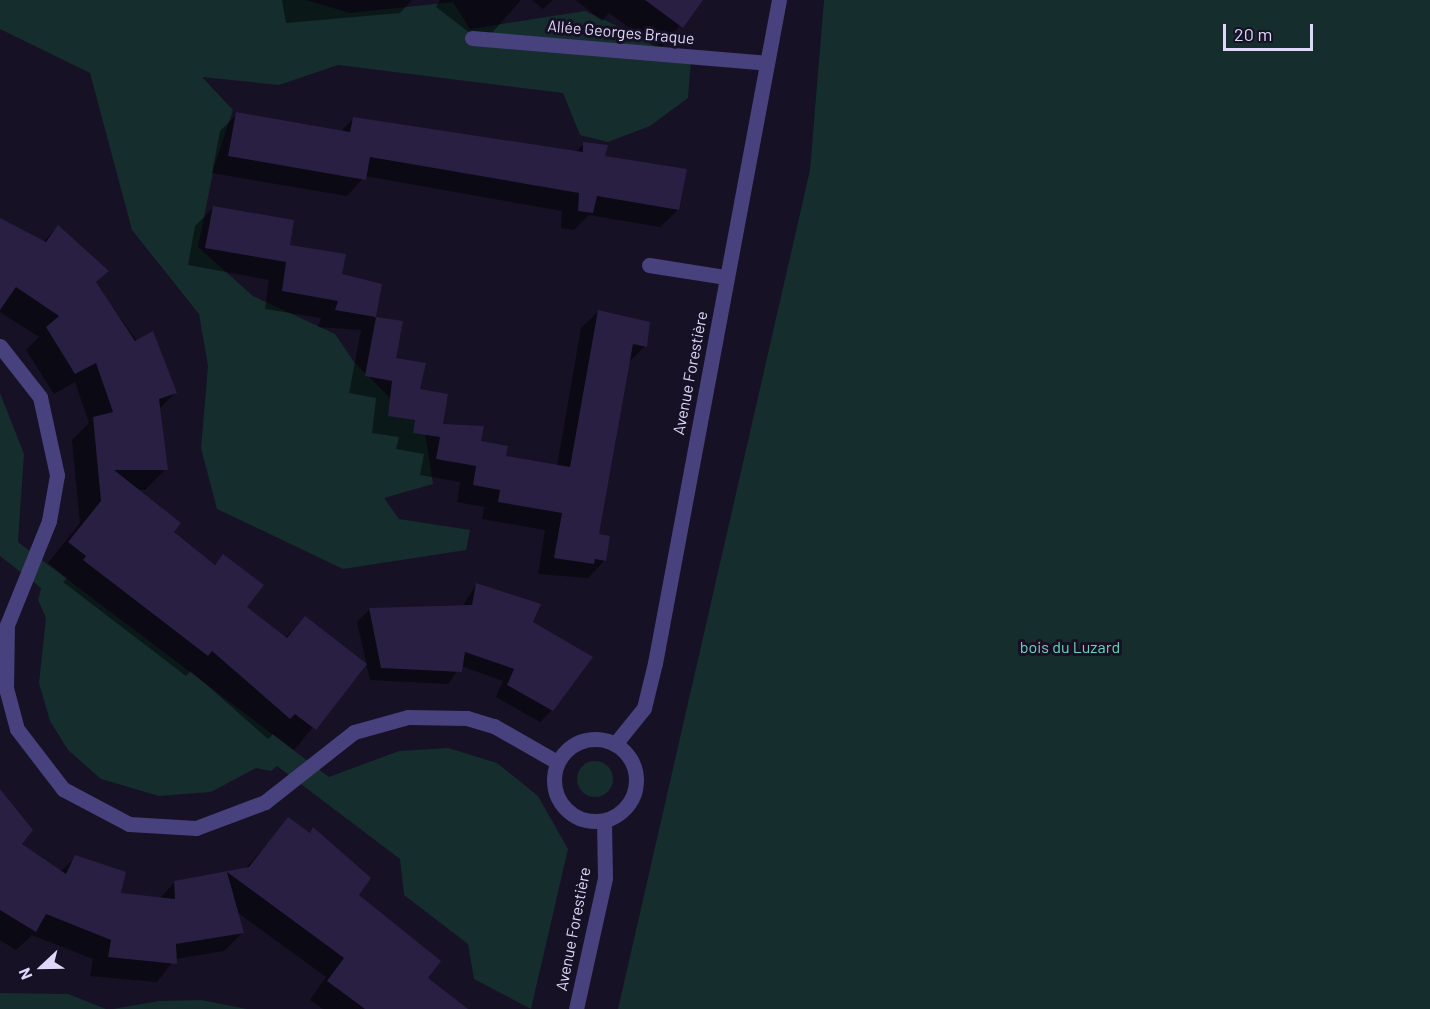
<!DOCTYPE html>
<meta charset="utf-8">
<style>
body{margin:0}
#map{position:relative;width:1430px;height:1009px;overflow:hidden;background:#161124;font-family:Barlow,sans-serif}
div>[style]{position:absolute}
.green>*{inset:0;background:#152d2d}
.round{border-radius:50%}
.shadow>*{inset:0;background:#0007}
.building>*{inset:0;background:#281f43}
.minor>*{height:15px;margin:-7.5px;padding:0 7.5px;transform-origin:7.5px;border-radius:7.5px;background:#47417e}
.minor>.ring{margin:-7.5px;padding:0;box-sizing:content-box;background:none;border:15px solid #47417e;border-radius:50%}
span{translate:-50% -50%;white-space:nowrap;text-align:center;line-height:1.15;-webkit-text-stroke:6px #161124;paint-order:stroke}
.street-label{font-size:16px;color:#ded8fb}
.park-label{font-size:16px;color:#6cd4bf}
.north{position:absolute;left:12px;top:937px;width:60px;height:60px;-webkit-text-stroke:4px #161124;paint-order:stroke;rotate:248deg;font-size:16px;font-weight:700;line-height:24px;text-align:center;color:#ded8fb}
.north::after{content:'';display:block;margin:auto;width:21px;height:27px;background:#ded8fb;clip-path:polygon(50% 0,100% 100%,50% 72%,0 100%)}
.scale{position:absolute;left:1223px;top:24px;width:90px;height:27px;box-sizing:border-box;border:3px solid #ded8fb;border-top:0;padding-left:8px;font-size:18px;line-height:21px;white-space:nowrap;color:#ded8fb;-webkit-text-stroke:4px #161124;paint-order:stroke}
</style>
<div id="map">
<div class="green">
<div style="clip-path:polygon(0 0,306px 0,350px 13px,453px 2px,470px 29px,585px 11px,691px 60px,688px 98px,650px 126px,608px 142px,580px 135px,563px 93px,338px 65px,279px 85px,202px 77px,233px 110px,214px 167px,198px 247px,253px 296px,335px 334px,354px 362px,425px 432px,433px 484px,384px 498px,399px 519px,470px 530px,466px 550px,343px 569px,217px 509px,201px 448px,208px 366px,199px 314px,132px 230px,90px 73px,0 29px)"></div>
<div style="clip-path:polygon(824px 0,1430px 0,1430px 1009px,618px 1009px,810px 170px)"></div>
<div style="clip-path:polygon(0 393px,24px 454px,18px 542px,329px 777px,399px 751px,448px 748px,497px 763px,538px 796px,568px 849px,531px 1009px,474px 979px,468px 944px,404px 895px,400px 859px,277px 766px,271px 771px,256px 768px,211px 792px,159px 796px,101px 779px,68px 750px,50px 721px,39px 683px,46px 618px,38px 600px,41px 588px,0 556px)"></div>
<div class="round" style="left:577px;top:761px;width:36px;height:36px"></div>
<div style="clip-path:polygon(0 993px,68px 994px,106px 1009px,0 1009px)"></div>
<div style="clip-path:polygon(201px 1000px,247px 1009px,113px 1009px,159px 1001px)"></div>
</div>
<div class="shadow">
<div style="clip-path:polygon(282px 0,412px 0,400px 13px,286px 23px)"></div>
<div style="clip-path:polygon(440px 0,521px 0,483px 43px,436px 7px)"></div>
<div style="clip-path:polygon(532px 0,553px 0,543px 9px)"></div>
<div style="clip-path:polygon(576px 0,702px 0,659px 50px,609px 13px,602px 21px)"></div>
<div style="clip-path:polygon(237px 114px,340px 132px,354px 118px,575px 152px,584px 144px,678px 210px,660px 227px,589px 215px,574px 230px,561px 228px,562px 211px,365px 176px,347px 196px,212px 173px,220px 131px)"></div>
<div style="clip-path:polygon(213px 208px,340px 275px,380px 285px,374px 318px,402px 323px,395px 359px,441px 426px,504px 457px,557px 466px,581px 328px,598px 312px,645px 346px,628px 363px,598px 535px,605px 560px,588px 578px,538px 574px,545px 530px,482px 519px,484px 507px,457px 502px,460px 482px,420px 475px,424px 454px,396px 449px,399px 437px,372px 433px,376px 398px,349px 393px,361px 330px,318px 327px,321px 318px,265px 309px,269px 280px,188px 265px,195px 226px)"></div>
<div style="clip-path:polygon(0 220px,43px 242px,58px 227px,107px 271px,95px 283px,175px 393px,159px 409px,166px 469px,145px 490px,137px 490px,171px 532px,214px 565px,223px 556px,245px 607px,285px 638px,305px 618px,365px 664px,294px 750px,273px 734px,268px 739px,191px 671px,186px 676px,63px 582px,67px 578px,48px 563px,80px 523px,72px 440px,89px 423px,75px 382px,54px 394px,26px 350px,39px 337px,0 312px)"></div>
<div style="clip-path:polygon(476px 585px,531px 623px,552px 710px,540px 722px,496px 697px,503px 681px,461px 666px,448px 684px,370px 680px,357px 622px,369px 610px,462px 607px)"></div>
<div style="clip-path:polygon(0 791px,19px 844px,60px 872px,76px 857px,120px 894px,159px 899px,175px 882px,245px 869px,289px 819px,309px 834px,313px 829px,357px 895px,425px 979px,466px 1009px,323px 1009px,310px 1000px,326px 977px,237px 912px,243px 932px,224px 951px,175px 959px,157px 982px,90px 976px,93px 959px,32px 935px,16px 950px,0 940px)"></div>
</div>
<div class="building">
<div style="clip-path:polygon(645px 0,703px 0,683px 28px)"></div>
<div style="clip-path:polygon(236px 112px,350px 132px,353px 117px,583px 152px,583px 142px,608px 145px,605px 156px,687px 169px,679px 210px,597px 196px,593px 213px,578px 211px,579px 193px,370px 157px,366px 180px,228px 156px)"></div>
<div style="clip-path:polygon(213px 206px,294px 220px,290px 245px,346px 254px,342px 274px,382px 284px,376px 317px,335px 310px,338px 301px,282px 291px,286px 262px,205px 248px)"></div>
<div style="clip-path:polygon(0 218px,46px 242px,58px 225px,109px 271px,96px 282px,135px 341px,153px 331px,177px 393px,159px 399px,168px 470px,114px 470px,181px 523px,174px 532px,215px 565px,223px 554px,264px 585px,247px 607px,287px 638px,305px 616px,367px 664px,316px 730px,295px 714px,290px 719px,212px 651px,208px 656px,83px 560px,86px 556px,68px 542px,101px 501px,93px 417px,113px 412px,96px 363px,75px 374px,46px 327px,59px 316px,16px 287px,0 310px)"></div>
<div style="clip-path:polygon(598px 310px,650px 322px,647px 347px,633px 344px,599px 534px,610px 536px,606px 561px,595px 559px,594px 564px,554px 558px,562px 513px,498px 502px,500px 490px,473px 485px,476px 466px,436px 459px,440px 437px,413px 433px,415px 420px,388px 416px,392px 381px,365px 376px,376px 317px,403px 321px,396px 358px,426px 363px,420px 389px,448px 394px,443px 424px,484px 426px,481px 441px,508px 446px,506px 456px,570px 467px)"></div>
<div style="clip-path:polygon(476px 583px,541px 604px,533px 622px,593px 657px,553px 711px,507px 685px,514px 669px,465px 652px,462px 672px,381px 668px,369px 608px,472px 605px)"></div>
<div style="clip-path:polygon(0 789px,33px 830px,22px 844px,66px 874px,75px 855px,126px 872px,121px 893px,175px 899px,174px 881px,249px 867px,288px 817px,310px 833px,313px 827px,371px 878px,359px 895px,441px 961px,428px 978px,468px 1009px,365px 1009px,327px 981px,344px 958px,227px 872px,244px 933px,176px 944px,177px 964px,108px 957px,111px 940px,46px 914px,36px 932px,0 910px)"></div>
</div>
<div class="minor">
<div style="left:472px;top:38px;width:296px;rotate:4.8deg"></div>
<div style="left:649px;top:265px;width:78px;rotate:8.9deg"></div>
<div style="left:0;top:346px;width:65px;rotate:51.9deg"></div>
<div style="left:40px;top:397px;width:80px;rotate:77.7deg"></div>
<div style="left:57px;top:475px;width:47px;rotate:99.9deg"></div>
<div style="left:49px;top:521px;width:112px;rotate:112deg"></div>
<div style="left:7px;top:625px;width:63px;rotate:90.9deg"></div>
<div style="left:6px;top:688px;width:42px;rotate:75deg"></div>
<div style="left:17px;top:729px;width:76px;rotate:52.5deg"></div>
<div style="left:63px;top:789px;width:75px;rotate:27.9deg"></div>
<div style="left:129px;top:824px;width:67px;rotate:3.4deg"></div>
<div style="left:196px;top:828px;width:74px;rotate:-20.6deg"></div>
<div style="left:265px;top:802px;width:113px;rotate:-38.2deg"></div>
<div style="left:354px;top:732px;width:56px;rotate:-15.5deg"></div>
<div style="left:408px;top:717px;width:59px;rotate:1deg"></div>
<div style="left:467px;top:718px;width:28px;rotate:17deg"></div>
<div style="left:494px;top:726px;width:73px;rotate:29.7deg"></div>
<div class="ring" style="left:554px;top:739px;width:67px;height:67px"></div>
<div style="left:615px;top:744px;width:46px;rotate:-51.1deg"></div>
<div style="left:644px;top:708px;width:46px;rotate:-76.3deg"></div>
<div style="left:655px;top:663px;width:674px;rotate:-79.41deg"></div>
<div style="left:576px;top:1009px;width:134px;rotate:-77.5deg"></div>
<div style="left:605px;top:878px;width:57px;rotate:-91deg"></div>
</div>
<div class="street-label">
<span style="left:621px;top:32px;rotate:5deg">Allée Georges Braque</span>
<span style="left:690px;top:373px;rotate:-79deg">Avenue Forestière</span>
<span style="left:573px;top:929px;rotate:-79deg">Avenue Forestière</span>
</div>
<div class="park-label">
<span style="left:1070px;top:647px">bois du Luzard</span>
</div>
<div class="north">N</div>
<div class="scale">20 m</div>
</div>
